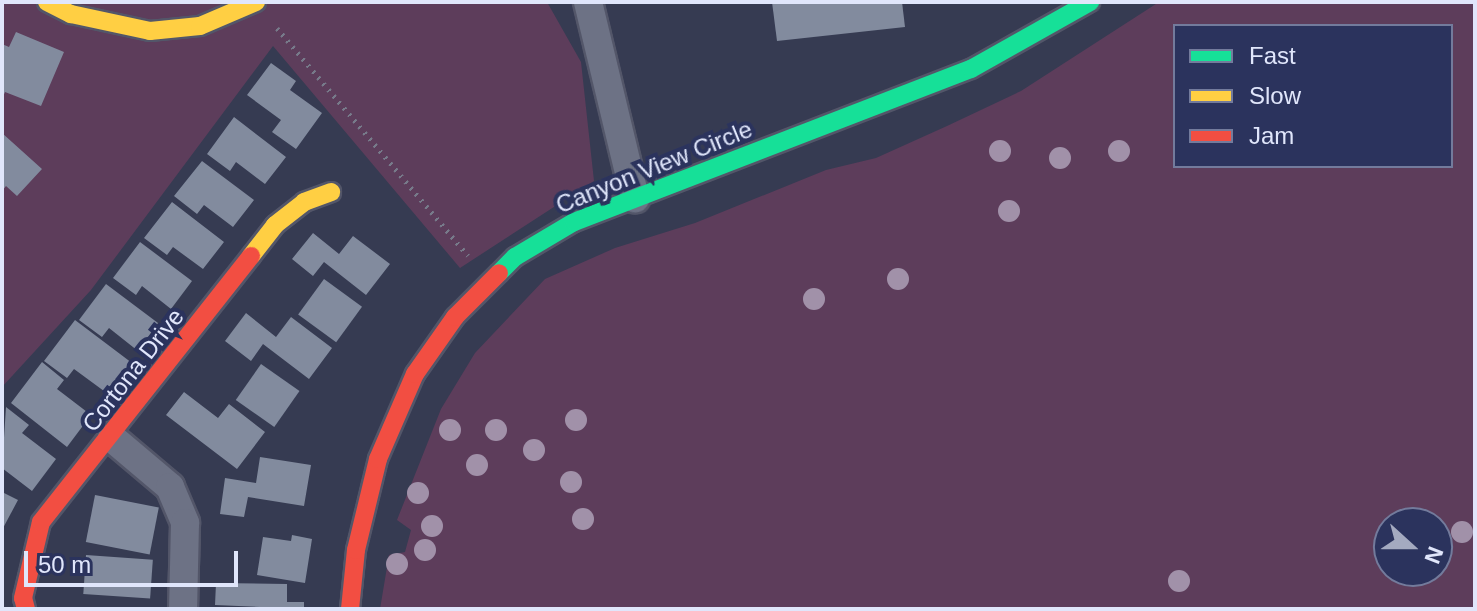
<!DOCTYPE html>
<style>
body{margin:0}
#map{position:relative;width:1477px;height:611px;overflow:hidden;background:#363b52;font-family:Arial,sans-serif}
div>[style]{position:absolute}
.green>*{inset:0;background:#5d3d5b}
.building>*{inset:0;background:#828b9e;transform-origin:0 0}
.path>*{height:5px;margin-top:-2.5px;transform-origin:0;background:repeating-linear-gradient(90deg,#777a8a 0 2px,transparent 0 8px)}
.roads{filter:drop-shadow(2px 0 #535669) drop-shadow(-2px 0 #535669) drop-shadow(0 2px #535669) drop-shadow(0 -2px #535669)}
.street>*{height:28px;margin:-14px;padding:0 14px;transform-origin:14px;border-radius:14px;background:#6d7285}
.fast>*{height:18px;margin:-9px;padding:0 9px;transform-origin:9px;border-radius:9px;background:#16e098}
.slow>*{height:18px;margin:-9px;padding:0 9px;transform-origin:9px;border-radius:9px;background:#ffcf43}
.jam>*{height:18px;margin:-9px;padding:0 9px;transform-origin:9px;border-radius:9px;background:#f24e42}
.trees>*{width:22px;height:22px;margin:-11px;border-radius:50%;background:#a191a9}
span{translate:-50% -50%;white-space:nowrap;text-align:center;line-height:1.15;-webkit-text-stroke:8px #2b335d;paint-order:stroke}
.street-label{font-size:24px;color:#e0e6fb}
.frame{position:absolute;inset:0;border:4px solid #e0e6fb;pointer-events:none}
.legend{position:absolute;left:1173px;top:24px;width:280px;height:144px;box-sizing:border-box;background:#2b335d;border:2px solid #737b9c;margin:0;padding:10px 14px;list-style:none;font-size:24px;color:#e0e6fb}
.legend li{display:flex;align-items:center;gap:16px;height:40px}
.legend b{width:40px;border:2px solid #737b9c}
.north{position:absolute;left:1373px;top:507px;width:80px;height:80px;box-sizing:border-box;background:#2b335d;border:2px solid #737b9c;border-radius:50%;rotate:111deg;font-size:22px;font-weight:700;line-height:32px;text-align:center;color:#e0e6fb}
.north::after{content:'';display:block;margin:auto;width:28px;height:36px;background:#a4aac0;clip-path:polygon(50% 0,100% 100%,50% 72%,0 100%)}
.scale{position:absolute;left:24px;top:551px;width:214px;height:36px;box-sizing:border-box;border:4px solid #e0e6fb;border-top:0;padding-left:10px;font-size:24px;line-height:28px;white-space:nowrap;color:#e0e6fb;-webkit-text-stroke:6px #2b335d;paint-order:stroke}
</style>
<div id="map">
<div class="green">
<div style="clip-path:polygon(2px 2px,547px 2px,581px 62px,594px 181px,460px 268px,273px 46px,91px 290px,2px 387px)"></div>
<div style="clip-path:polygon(evenodd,1159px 2px,1475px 2px,1475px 609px,380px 609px,389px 555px,405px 552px,411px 530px,397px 520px,441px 409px,475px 353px,545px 279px,615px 248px,695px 223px,826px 170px,876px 158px,947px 126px,1021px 91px,1159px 2px,1175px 26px,1451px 26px,1451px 166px,1175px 166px,1175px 26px,1159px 2px,1437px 523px,1437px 571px,1389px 571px,1389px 523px,1437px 523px)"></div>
</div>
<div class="building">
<div style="clip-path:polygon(772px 2px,902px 2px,905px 27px,777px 41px)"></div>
<div style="clip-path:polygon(16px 32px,64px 52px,41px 106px,5px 92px,2px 99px,2px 44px,9px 47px)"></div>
<div style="clip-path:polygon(271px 63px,296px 81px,290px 90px,322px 113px,296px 149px,272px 132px,281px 120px,247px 95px)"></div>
<div style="clip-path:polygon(234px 117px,286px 157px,265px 184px,236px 162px,230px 171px,207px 154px)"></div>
<div style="clip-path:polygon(2px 133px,42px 169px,17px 196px,6px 186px,2px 191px)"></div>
<div style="clip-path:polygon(202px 161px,254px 200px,233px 227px,204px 205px,197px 214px,174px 196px)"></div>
<div style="clip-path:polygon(172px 202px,224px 242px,203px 269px,173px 247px,167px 255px,144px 238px)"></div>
<div style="clip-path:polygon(313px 233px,339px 254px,353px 236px,390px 264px,366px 295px,324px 262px,313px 276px,292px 259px)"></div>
<div style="clip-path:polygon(140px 242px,192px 281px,171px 309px,142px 286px,136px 295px,113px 278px)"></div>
<div style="left:324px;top:279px;width:47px;height:44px;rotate:36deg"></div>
<div style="clip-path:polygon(106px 284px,158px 323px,138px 351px,109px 328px,102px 337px,79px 320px)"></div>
<div style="clip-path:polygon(246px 313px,276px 337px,291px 317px,332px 348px,309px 379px,263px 344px,251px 361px,225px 341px)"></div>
<div style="clip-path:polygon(75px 320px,132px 363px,108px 394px,74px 369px,67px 378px,44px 361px)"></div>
<div style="clip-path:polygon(42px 362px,64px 380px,57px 389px,91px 415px,67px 447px,11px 403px)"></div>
<div style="left:261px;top:364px;width:47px;height:44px;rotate:35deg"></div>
<div style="clip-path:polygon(184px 392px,218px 418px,229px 404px,265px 432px,237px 469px,166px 415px)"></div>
<div style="clip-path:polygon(6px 407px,29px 425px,22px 433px,56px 459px,32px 491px,2px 468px)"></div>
<div style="clip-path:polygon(260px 457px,311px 465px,304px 506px,248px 497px,244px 517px,220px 514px,225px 478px,256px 483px)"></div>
<div style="clip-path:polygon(2px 492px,18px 500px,2px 530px)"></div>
<div style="left:95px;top:495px;width:65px;height:48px;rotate:11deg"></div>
<div style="clip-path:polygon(292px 535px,312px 539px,305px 583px,257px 575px,263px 537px,291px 541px)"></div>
<div style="left:86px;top:555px;width:67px;height:39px;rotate:4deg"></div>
<div style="clip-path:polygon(216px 583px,287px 584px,287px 602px,304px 602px,304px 609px,215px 605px)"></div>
</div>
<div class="path">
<div style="left:277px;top:28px;width:297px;rotate:50deg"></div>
</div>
<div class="roads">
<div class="street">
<div style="left:588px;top:2px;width:202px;rotate:76.5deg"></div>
<div style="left:112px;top:438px;width:76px;rotate:40.2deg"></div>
<div style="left:170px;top:487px;width:39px;rotate:67deg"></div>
<div style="left:185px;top:523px;width:86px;rotate:91.3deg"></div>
</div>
<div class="fast">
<div style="left:499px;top:273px;width:23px;rotate:-45deg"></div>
<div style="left:515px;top:257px;width:69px;rotate:-30.7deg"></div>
<div style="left:574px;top:222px;width:425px;rotate:-21.1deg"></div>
<div style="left:971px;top:69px;width:137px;rotate:-29.4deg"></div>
</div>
<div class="slow">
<div style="left:47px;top:2px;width:27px;rotate:27deg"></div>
<div style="left:71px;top:14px;width:81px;rotate:12.1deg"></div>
<div style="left:150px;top:31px;width:50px;rotate:-5.7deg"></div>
<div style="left:200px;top:26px;width:61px;rotate:-23.2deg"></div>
<div style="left:251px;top:256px;width:39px;rotate:-52deg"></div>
<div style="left:275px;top:225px;width:37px;rotate:-38deg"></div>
<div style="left:304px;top:202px;width:29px;rotate:-20deg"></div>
</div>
<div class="jam">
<div style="left:26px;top:609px;width:11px;rotate:-105deg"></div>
<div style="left:23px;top:598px;width:78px;rotate:-76.7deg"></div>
<div style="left:41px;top:522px;width:339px;rotate:-51.7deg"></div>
<div style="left:350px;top:609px;width:59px;rotate:-84.2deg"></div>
<div style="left:356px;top:550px;width:94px;rotate:-76.4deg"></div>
<div style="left:378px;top:459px;width:93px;rotate:-66.5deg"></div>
<div style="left:415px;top:374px;width:70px;rotate:-54.9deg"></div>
<div style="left:455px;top:317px;width:62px;rotate:-45deg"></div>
</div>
</div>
<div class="trees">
<div style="left:1000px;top:151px"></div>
<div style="left:1119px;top:151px"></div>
<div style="left:1060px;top:158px"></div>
<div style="left:1009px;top:211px"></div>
<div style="left:898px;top:279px"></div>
<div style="left:814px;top:299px"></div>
<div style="left:576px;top:420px"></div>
<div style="left:450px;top:430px"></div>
<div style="left:496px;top:430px"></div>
<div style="left:534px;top:450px"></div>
<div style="left:477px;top:465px"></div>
<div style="left:571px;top:482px"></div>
<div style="left:418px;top:493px"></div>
<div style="left:583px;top:519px"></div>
<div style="left:432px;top:526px"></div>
<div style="left:1462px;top:532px"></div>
<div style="left:425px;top:550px"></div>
<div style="left:397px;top:564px"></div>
<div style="left:1179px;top:581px"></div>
</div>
<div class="street-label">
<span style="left:654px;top:167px;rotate:-22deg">Canyon View Circle</span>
<span style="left:133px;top:370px;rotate:-52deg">Cortona Drive</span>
</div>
<div class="frame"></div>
<ul class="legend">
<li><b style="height:10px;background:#16e098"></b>Fast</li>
<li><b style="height:10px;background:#ffcf43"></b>Slow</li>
<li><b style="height:10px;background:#f24e42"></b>Jam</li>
</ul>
<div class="north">N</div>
<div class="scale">50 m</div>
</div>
